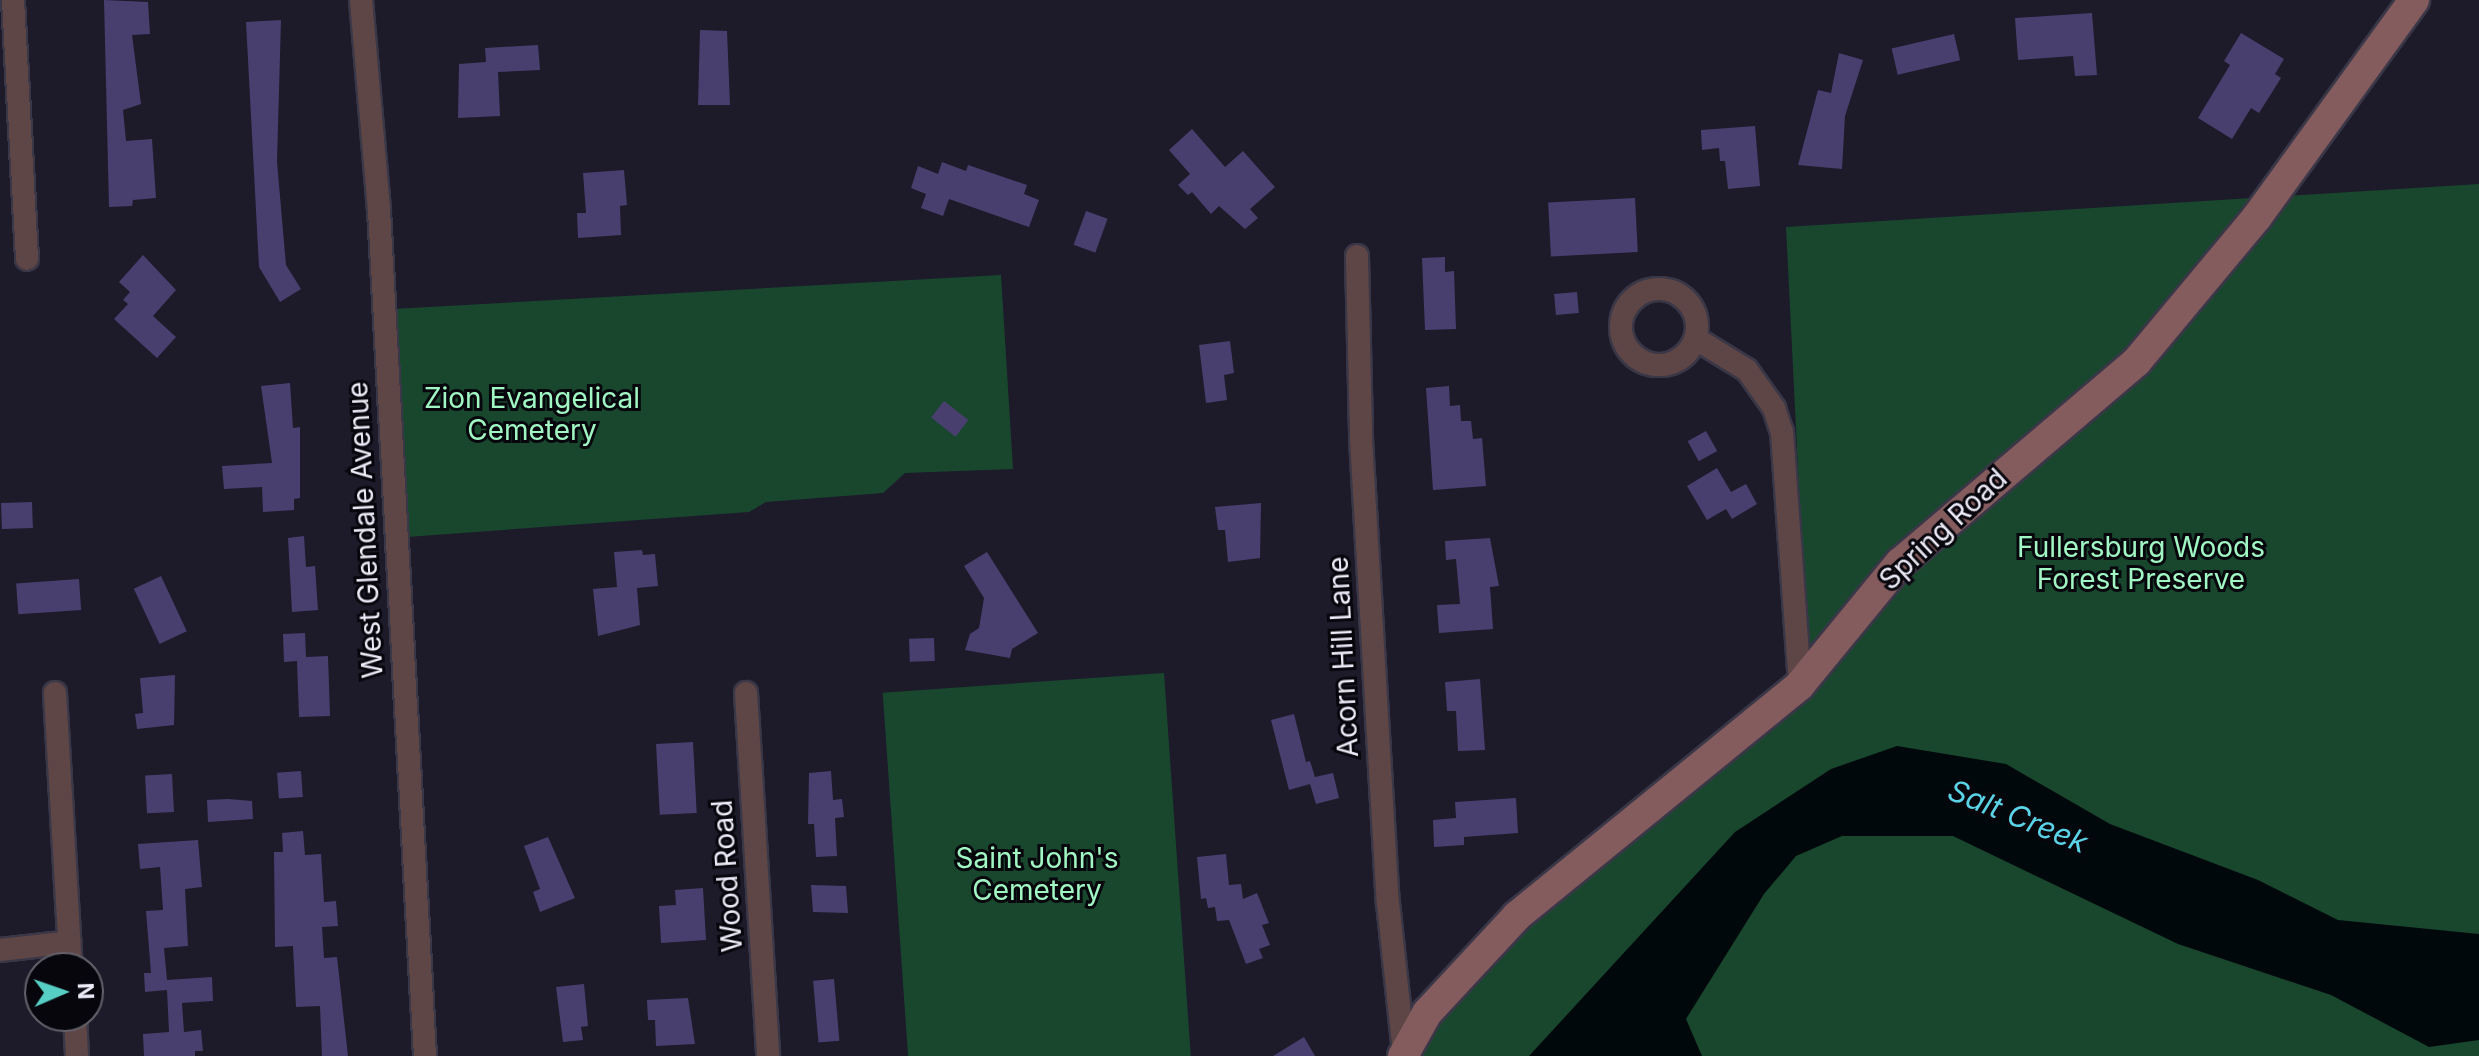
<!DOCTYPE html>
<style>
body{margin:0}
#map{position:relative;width:2479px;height:1056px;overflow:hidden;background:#1d1a2a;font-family:Inter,sans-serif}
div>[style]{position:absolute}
.green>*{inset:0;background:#18472e;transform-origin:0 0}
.water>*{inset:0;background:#00080b}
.building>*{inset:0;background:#493f6f;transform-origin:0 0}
.roads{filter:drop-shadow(2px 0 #3a3747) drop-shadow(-2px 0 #3a3747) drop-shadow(0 2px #3a3747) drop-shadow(0 -2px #3a3747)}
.street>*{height:22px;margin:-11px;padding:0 11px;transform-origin:11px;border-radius:11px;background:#5f4646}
.street>.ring{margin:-11px;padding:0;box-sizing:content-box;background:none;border:22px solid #5f4646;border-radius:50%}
.secondary>*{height:30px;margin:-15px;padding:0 15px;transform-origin:15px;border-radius:15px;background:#855c5e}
span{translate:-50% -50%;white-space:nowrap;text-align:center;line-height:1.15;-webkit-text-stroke:6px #07060d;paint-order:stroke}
.park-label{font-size:28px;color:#a1f7c3}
.street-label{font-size:28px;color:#edebf7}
.water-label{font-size:30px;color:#5bd3e6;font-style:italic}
.north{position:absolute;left:24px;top:952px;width:80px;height:80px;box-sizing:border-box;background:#07060d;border:2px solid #63626b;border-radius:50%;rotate:88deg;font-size:22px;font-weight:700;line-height:32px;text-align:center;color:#edebf7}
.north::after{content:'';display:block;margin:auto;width:28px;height:36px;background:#56cec3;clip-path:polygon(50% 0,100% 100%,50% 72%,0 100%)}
</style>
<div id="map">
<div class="green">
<div style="clip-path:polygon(2479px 184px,2479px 1056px,1408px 1056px,1513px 929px,1809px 690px,1786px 227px)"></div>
<div style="clip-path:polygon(1001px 275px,1013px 469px,905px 473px,883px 493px,766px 502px,749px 512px,407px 537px,393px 309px)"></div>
<div style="left:1164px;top:673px;width:384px;height:282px;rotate:86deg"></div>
</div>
<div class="water">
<div style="clip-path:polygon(1897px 746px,2006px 764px,2110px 824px,2258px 880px,2338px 920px,2479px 934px,2479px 1040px,2429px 1047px,2331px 995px,2178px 944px,1953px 836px,1842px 836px,1796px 856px,1764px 894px,1686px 1019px,1702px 1056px,1529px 1056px,1735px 832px,1831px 769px)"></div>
</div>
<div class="building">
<div style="clip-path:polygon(104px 0,148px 2px,150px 34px,132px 35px,141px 104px,123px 110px,126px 141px,152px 139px,156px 198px,133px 200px,132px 206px,109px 207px)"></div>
<div style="clip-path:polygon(2092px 13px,2097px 75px,2075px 76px,2073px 56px,2018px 60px,2015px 18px)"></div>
<div style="clip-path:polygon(281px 20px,277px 162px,286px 265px,301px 289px,280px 302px,259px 267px,246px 22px)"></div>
<div style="clip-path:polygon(700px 30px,727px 31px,730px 105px,698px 105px)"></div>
<div style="clip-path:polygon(2241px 33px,2284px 59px,2275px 74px,2281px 78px,2259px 113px,2251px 108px,2232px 139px,2198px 118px,2230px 65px,2224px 61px)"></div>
<div style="left:1954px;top:34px;width:27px;height:64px;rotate:77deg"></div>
<div style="clip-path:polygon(538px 45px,540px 70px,498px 72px,500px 116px,458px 118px,459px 64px,486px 62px,485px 48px)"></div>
<div style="clip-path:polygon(1839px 53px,1863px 60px,1845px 116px,1842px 169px,1798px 165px,1818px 90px,1831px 93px)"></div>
<div style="clip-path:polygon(1755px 126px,1760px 186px,1728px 189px,1725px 161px,1720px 161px,1719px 148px,1702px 150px,1701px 130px)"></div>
<div style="clip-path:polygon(1192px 129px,1225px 167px,1243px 151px,1275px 187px,1250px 209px,1258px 218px,1245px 229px,1219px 206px,1211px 214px,1192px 192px,1188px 195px,1178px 185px,1190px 174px,1169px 150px)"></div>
<div style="clip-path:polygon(942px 162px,966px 171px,968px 165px,1027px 185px,1024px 194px,1039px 200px,1029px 227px,949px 199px,943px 216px,921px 208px,926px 194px,911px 188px,918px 166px,938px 174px)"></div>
<div style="clip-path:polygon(624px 170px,627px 205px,620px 206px,621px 235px,578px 238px,577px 213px,586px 213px,583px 173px)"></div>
<div style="left:1635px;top:198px;width:54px;height:87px;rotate:87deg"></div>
<div style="left:1086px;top:211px;width:23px;height:36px;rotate:20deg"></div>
<div style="clip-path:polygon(143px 255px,176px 290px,153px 316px,176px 337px,157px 358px,114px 319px,128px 304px,123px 300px,130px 292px,119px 282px)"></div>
<div style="clip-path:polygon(1445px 257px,1445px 272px,1454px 271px,1456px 329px,1425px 330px,1422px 258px)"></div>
<div style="left:1577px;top:292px;width:21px;height:23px;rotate:85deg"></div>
<div style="clip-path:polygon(1230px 341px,1234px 373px,1224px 375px,1227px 400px,1206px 403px,1199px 345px)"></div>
<div style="clip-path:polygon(290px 383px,293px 428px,300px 427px,300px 498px,294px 499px,294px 510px,263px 512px,262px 487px,224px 489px,222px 466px,272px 463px,261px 386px)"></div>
<div style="clip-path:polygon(1449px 386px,1450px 406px,1460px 405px,1461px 421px,1471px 421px,1473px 439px,1482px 438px,1486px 486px,1433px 490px,1426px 388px)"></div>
<div style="left:944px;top:401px;width:31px;height:21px;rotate:38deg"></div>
<div style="left:1706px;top:431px;width:23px;height:21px;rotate:61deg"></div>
<div style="clip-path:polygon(1717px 468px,1731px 492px,1746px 484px,1757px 504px,1732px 519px,1726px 509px,1707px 520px,1687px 486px)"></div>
<div style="left:32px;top:502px;width:26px;height:31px;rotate:88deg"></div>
<div style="clip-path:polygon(1261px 503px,1260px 558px,1228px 562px,1225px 530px,1218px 530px,1215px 507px)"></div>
<div style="clip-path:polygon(304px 536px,306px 567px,315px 566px,318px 610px,292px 612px,288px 538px)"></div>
<div style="clip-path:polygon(1490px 538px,1499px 586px,1490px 587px,1493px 629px,1439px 633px,1437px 605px,1460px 604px,1456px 559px,1446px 560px,1445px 541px)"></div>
<div style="clip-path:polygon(642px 550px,643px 555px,655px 554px,658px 586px,637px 588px,640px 625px,598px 636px,593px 589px,617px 587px,614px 552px)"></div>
<div style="clip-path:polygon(987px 552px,1038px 633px,1012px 649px,1010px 658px,965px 650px,970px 634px,979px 628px,984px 598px,964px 566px)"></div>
<div style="left:161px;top:576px;width:61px;height:30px;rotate:65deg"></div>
<div style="left:79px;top:579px;width:31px;height:63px;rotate:86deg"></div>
<div style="clip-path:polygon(305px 633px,306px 657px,328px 656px,330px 716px,299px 717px,297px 661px,284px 662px,283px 634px)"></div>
<div style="left:934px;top:638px;width:23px;height:25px;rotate:88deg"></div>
<div style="clip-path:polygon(175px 675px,174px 725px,137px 729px,135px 714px,143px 713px,140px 678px)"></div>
<div style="clip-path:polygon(1480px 679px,1485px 750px,1458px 751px,1456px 711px,1447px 711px,1445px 682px)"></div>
<div style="clip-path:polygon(1294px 714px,1306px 762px,1310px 761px,1315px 777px,1333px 773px,1339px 798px,1316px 804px,1310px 784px,1289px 790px,1271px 720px)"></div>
<div style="left:693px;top:742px;width:71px;height:37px;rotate:87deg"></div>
<div style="left:301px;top:771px;width:26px;height:24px;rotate:86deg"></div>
<div style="clip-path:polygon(831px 771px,833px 800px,842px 799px,844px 817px,835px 818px,837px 856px,816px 857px,814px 824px,808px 824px,809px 773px)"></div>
<div style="left:172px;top:774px;width:38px;height:27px;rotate:87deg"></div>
<div style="clip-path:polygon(1516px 798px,1518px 833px,1464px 837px,1464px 845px,1434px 847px,1433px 820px,1456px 818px,1455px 802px)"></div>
<div style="clip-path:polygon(228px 799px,252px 801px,253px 819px,208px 822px,207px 800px)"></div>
<div style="clip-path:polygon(303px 831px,305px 855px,321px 854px,324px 902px,336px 901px,338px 926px,322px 927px,324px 958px,337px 957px,348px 1056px,322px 1056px,320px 1006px,296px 1007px,293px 946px,275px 947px,274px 852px,283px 852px,282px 833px)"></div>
<div style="clip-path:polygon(548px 837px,575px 898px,540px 912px,533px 892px,540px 889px,524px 846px)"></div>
<div style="clip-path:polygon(198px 840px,202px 887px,185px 889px,188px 946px,164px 948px,167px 980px,212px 977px,213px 1001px,182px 1003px,184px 1032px,201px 1030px,203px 1051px,195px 1051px,195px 1056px,144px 1056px,143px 1034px,169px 1032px,167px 990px,145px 992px,144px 973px,151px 973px,146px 911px,163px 910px,160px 867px,140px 869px,138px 844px)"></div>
<div style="clip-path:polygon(1226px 854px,1229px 885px,1241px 884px,1243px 899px,1257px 893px,1269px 923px,1262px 925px,1270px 945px,1259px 949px,1263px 958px,1246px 964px,1229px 920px,1217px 921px,1215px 907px,1208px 908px,1206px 898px,1201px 899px,1197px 857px)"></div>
<div style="clip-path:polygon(811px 885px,846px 886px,848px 913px,813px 912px)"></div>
<div style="clip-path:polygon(703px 888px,706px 940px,661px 943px,659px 906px,676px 905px,675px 890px)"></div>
<div style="left:834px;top:979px;width:62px;height:21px;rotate:85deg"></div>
<div style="clip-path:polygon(584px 984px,588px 1026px,581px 1027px,583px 1040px,563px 1042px,556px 987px)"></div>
<div style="clip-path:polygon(688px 998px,695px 1044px,656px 1046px,655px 1020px,648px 1020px,647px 1000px)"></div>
<div style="clip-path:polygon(1304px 1037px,1315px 1056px,1273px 1056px)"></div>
</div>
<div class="roads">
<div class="street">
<div style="left:13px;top:0;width:259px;rotate:86.9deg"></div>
<div style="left:361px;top:0;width:211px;rotate:85.1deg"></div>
<div style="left:379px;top:210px;width:847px;rotate:86.89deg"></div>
<div style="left:1357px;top:256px;width:183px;rotate:88.7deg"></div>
<div style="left:1361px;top:439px;width:465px;rotate:86.7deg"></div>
<div style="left:1388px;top:903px;width:151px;rotate:83.9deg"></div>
<div class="ring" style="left:1621px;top:289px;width:54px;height:54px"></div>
<div style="left:1698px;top:340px;width:57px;rotate:31.5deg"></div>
<div style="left:1747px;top:370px;width:47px;rotate:54.6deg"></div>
<div style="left:1774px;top:408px;width:25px;rotate:72deg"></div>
<div style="left:1782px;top:432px;width:254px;rotate:85.9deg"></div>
<div style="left:55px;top:693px;width:275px;rotate:86.7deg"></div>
<div style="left:746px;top:693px;width:364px;rotate:86.5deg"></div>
<div style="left:0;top:950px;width:70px;rotate:-6.5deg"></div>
<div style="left:75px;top:1016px;width:40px;rotate:87.1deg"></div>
</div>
<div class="secondary">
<div style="left:1403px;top:1056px;width:49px;rotate:-60.8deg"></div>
<div style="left:1427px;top:1013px;width:132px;rotate:-47.1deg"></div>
<div style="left:1517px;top:916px;width:365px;rotate:-39.2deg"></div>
<div style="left:1800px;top:685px;width:158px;rotate:-50.7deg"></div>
<div style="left:1900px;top:563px;width:311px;rotate:-40.4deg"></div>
<div style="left:2137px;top:361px;width:187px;rotate:-50.2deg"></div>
<div style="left:2257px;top:217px;width:268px;rotate:-54.1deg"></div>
</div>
</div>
<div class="park-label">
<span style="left:532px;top:414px">Zion Evangelical<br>Cemetery</span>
<span style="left:2141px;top:563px">Fullersburg Woods<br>Forest Preserve</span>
<span style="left:1037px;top:874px">Saint John's<br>Cemetery</span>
</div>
<div class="street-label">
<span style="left:1943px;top:529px;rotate:-43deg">Spring Road</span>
<span style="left:365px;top:530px;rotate:-93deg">West Glendale Avenue</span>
<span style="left:1343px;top:657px;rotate:-93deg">Acorn Hill Lane</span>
<span style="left:727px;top:876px;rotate:-94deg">Wood Road</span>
</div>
<div class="water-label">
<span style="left:2018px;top:816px;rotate:22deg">Salt Creek</span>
</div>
<div class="north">N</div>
</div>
